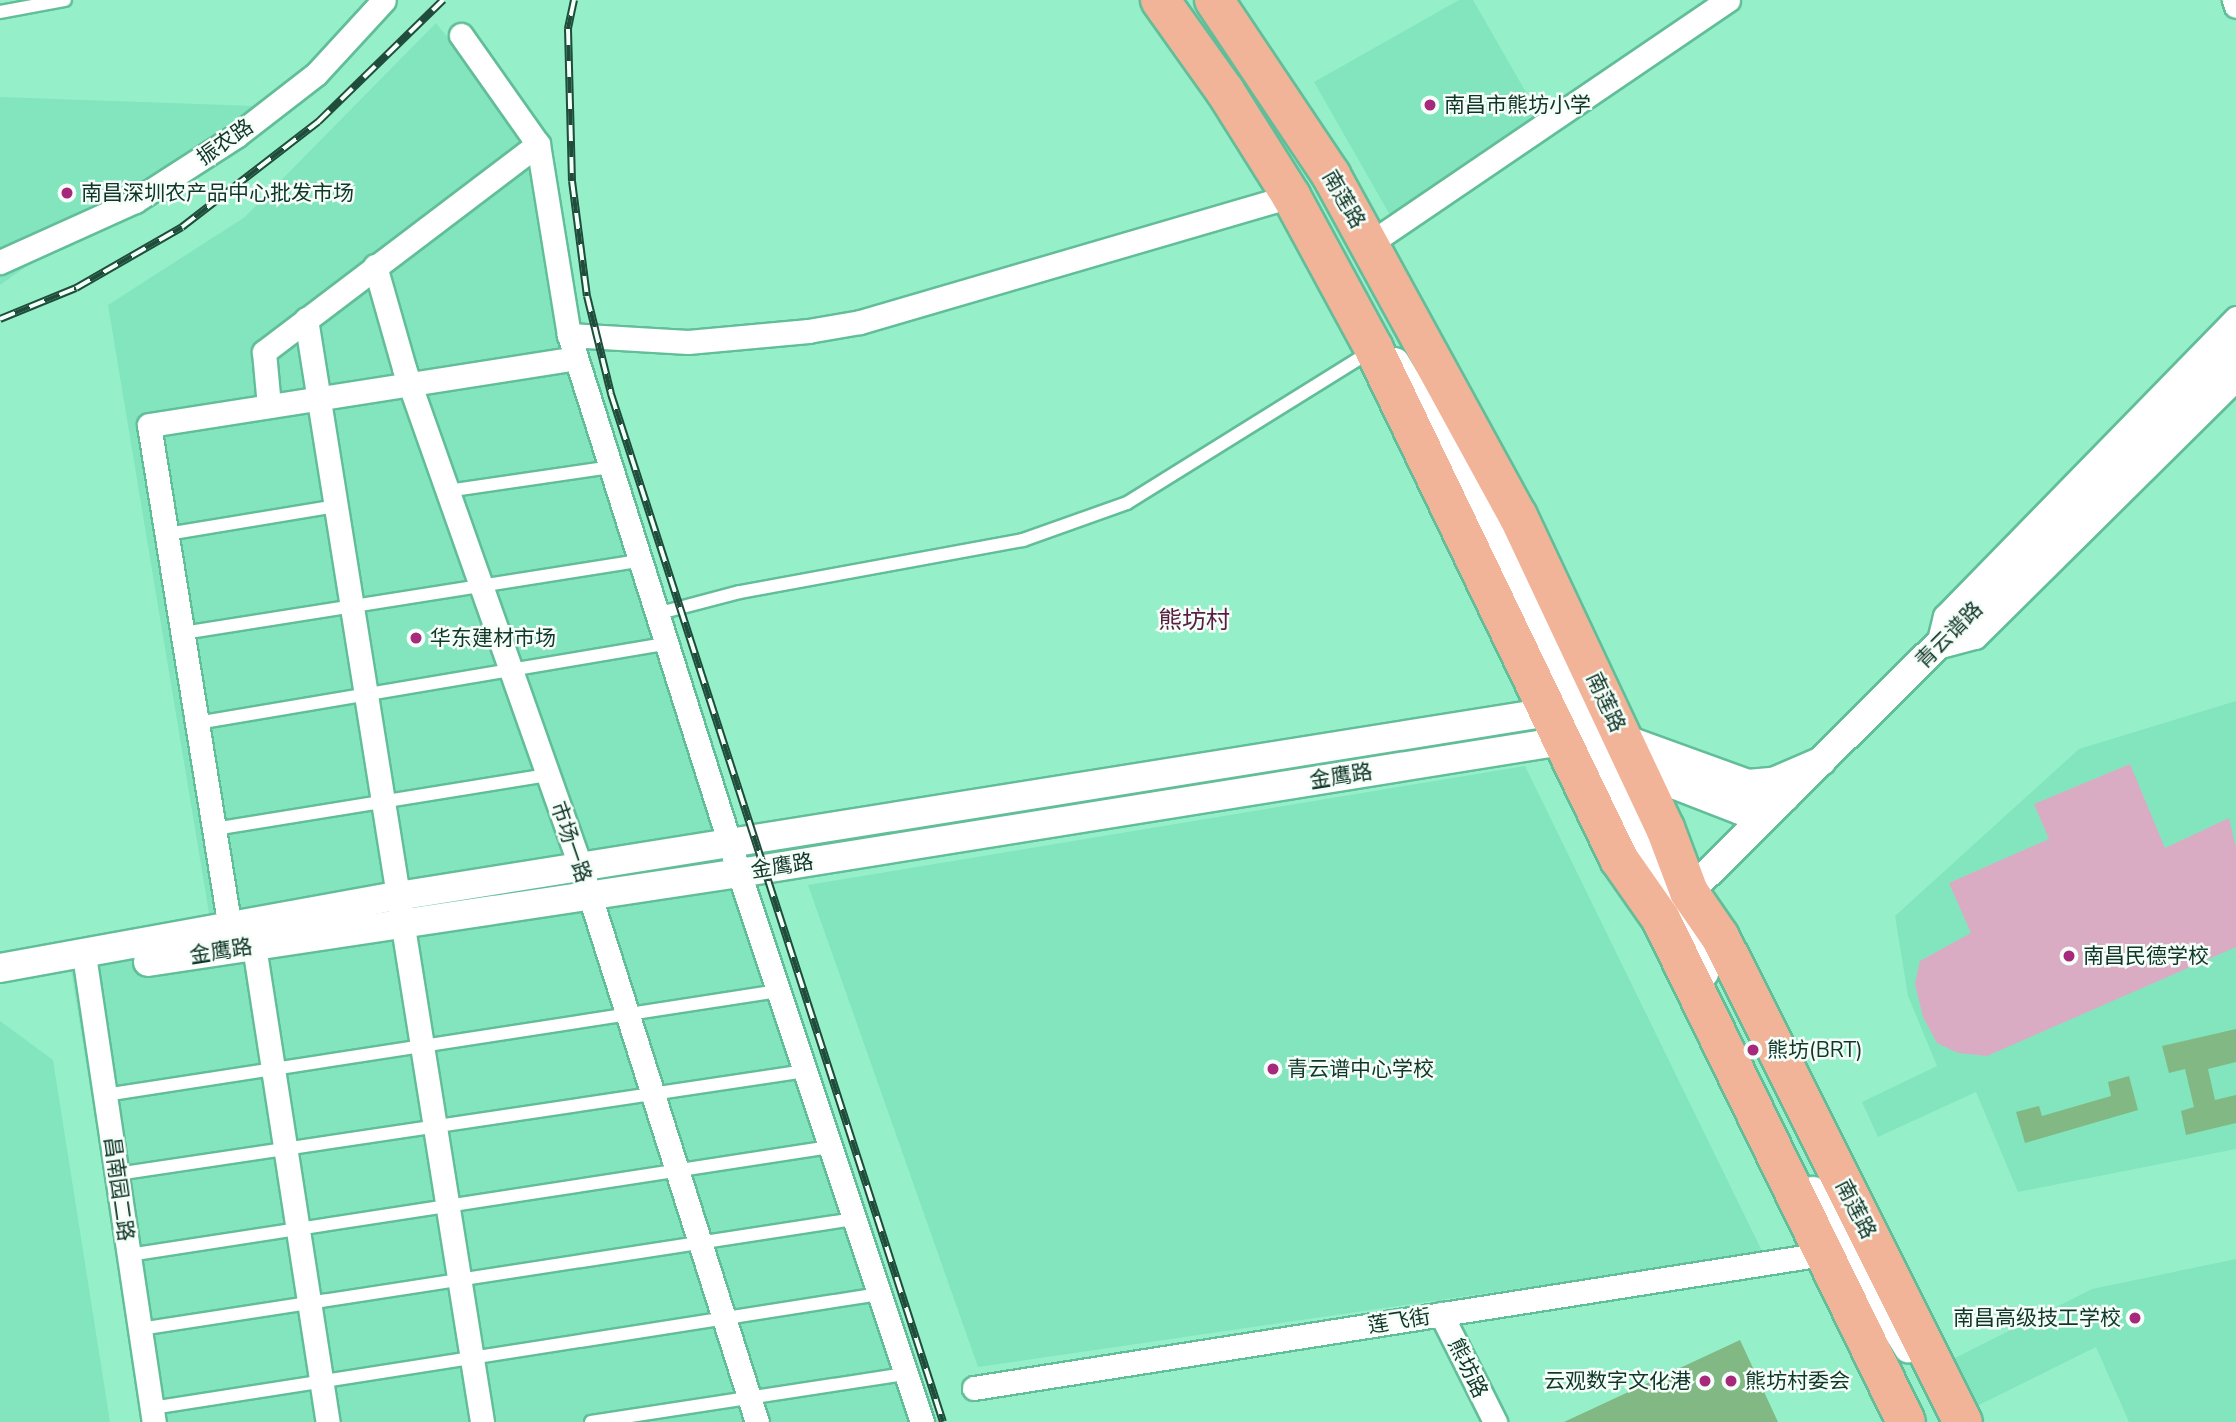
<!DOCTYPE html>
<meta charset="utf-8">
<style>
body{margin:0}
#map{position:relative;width:2236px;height:1422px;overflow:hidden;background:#95f0ca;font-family:"Nunito Sans","Noto Sans SC",sans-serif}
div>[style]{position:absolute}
.built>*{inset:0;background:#82e5bd}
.green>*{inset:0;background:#daacc4}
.building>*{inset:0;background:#82b884}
.roads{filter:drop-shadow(2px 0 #62bd99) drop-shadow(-2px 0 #62bd99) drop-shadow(0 2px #62bd99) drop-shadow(0 -2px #62bd99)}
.service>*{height:12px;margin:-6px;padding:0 6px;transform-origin:6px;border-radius:6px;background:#fff}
.minor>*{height:23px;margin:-11.5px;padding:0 11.5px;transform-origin:11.5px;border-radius:11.5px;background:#fff}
.tertiary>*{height:28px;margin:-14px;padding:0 14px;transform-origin:14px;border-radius:14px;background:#fff}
.trunk>*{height:38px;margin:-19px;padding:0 19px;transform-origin:19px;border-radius:19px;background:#f2b498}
.rail>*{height:8px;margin-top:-4px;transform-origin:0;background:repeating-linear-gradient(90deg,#f5fef9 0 16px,#1f4c3b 0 32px);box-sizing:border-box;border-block:2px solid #1f4c3b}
.dots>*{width:19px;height:19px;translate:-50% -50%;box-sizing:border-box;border:4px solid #f5fef9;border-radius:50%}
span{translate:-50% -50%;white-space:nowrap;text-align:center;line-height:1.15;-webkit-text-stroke:5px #f5fef9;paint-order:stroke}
.poi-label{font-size:21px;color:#0f3628}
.left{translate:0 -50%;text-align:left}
.right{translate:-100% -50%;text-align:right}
.street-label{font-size:21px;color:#0f3628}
.quarter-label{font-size:24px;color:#5a1e43}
</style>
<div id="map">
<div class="built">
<div style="clip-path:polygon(1459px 0,1473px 0,1546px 127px,1390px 215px,1314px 82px)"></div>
<div style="clip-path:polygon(436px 23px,534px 145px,574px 356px,929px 1422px,144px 1422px,67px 945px,210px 919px,108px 305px,245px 217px)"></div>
<div style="clip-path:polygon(0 97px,255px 106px,0 285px)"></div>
<div style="clip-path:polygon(2236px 701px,2236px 1149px,2018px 1192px,1976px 1092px,1878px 1137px,1862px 1102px,1937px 1066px,1908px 996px,1895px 916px,2079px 749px)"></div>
<div style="clip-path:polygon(1525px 766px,1763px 1253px,978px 1367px,808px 885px)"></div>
<div style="clip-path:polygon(0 1021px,53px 1060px,110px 1422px,0 1422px)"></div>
<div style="clip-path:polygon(2236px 1259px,2236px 1422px,2129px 1422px,2096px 1347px,1973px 1408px,1947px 1362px,2092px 1289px)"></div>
</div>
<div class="green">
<div style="clip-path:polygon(2130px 764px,2165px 848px,2229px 818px,2236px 847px,2236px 947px,1987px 1056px,1958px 1053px,1937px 1043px,1923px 1017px,1915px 984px,1920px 961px,1971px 933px,1949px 883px,2049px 839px,2034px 804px)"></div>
</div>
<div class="building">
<div style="clip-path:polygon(2236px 1029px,2236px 1062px,2208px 1069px,2215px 1100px,2236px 1095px,2236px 1123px,2186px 1135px,2181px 1111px,2194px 1107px,2185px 1069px,2169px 1073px,2162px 1046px)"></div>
<div style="clip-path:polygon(2129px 1076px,2138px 1110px,2025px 1143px,2016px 1112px,2039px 1106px,2042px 1116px,2111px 1096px,2108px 1082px)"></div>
<div style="clip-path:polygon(1740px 1340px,1778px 1422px,1564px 1422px)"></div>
</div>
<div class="roads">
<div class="service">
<div style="left:0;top:12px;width:66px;rotate:-10.5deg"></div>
<div style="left:447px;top:491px;width:166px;rotate:-8.3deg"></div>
<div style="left:167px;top:534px;width:171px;rotate:-9.4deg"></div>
<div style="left:656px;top:614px;width:87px;rotate:-14.7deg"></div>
<div style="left:740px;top:592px;width:288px;rotate:-10.4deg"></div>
<div style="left:1023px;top:540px;width:110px;rotate:-19.6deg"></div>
<div style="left:1127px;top:503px;width:287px;rotate:-31.9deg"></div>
<div style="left:183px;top:633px;width:463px;rotate:-9deg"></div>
<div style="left:197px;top:723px;width:476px;rotate:-9.6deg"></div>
<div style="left:214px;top:829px;width:338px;rotate:-9.2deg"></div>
<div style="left:105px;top:1095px;width:681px;rotate:-8.78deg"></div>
<div style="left:117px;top:1174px;width:696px;rotate:-8.51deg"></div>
<div style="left:129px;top:1255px;width:709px;rotate:-8.76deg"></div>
<div style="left:140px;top:1329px;width:722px;rotate:-8.76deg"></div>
<div style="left:152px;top:1408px;width:736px;rotate:-8.91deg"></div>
<div style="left:591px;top:1422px;width:319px;rotate:-8.7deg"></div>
</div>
<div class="minor">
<div style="left:2234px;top:0;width:6px;rotate:72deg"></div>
<div style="left:461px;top:35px;width:133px;rotate:54.8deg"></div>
<div style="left:538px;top:144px;width:193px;rotate:80.8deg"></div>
<div style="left:569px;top:335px;width:564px;rotate:72.46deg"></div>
<div style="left:739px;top:873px;width:579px;rotate:71.57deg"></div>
<div style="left:1369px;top:244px;width:434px;rotate:-34.2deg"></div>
<div style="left:0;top:262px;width:148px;rotate:-24.3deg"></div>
<div style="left:135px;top:201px;width:120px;rotate:-32.8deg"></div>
<div style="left:236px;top:136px;width:101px;rotate:-37.8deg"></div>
<div style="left:316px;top:74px;width:100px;rotate:-47.4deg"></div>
<div style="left:375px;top:266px;width:106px;rotate:74.1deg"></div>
<div style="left:404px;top:368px;width:530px;rotate:70.51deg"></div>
<div style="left:581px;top:868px;width:581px;rotate:72.38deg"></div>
<div style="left:2236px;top:318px;width:417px;rotate:134.3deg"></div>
<div style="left:1945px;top:616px;width:32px;rotate:104deg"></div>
<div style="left:1937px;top:647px;width:39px;rotate:-15deg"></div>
<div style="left:1975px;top:637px;width:367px;rotate:-44.7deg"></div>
<div style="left:306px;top:319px;width:1117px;rotate:80.93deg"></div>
<div style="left:569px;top:335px;width:119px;rotate:3.4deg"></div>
<div style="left:688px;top:342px;width:121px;rotate:-5.2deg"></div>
<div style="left:808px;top:331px;width:53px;rotate:-9.8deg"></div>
<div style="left:860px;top:322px;width:449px;rotate:-16.3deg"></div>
<div style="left:269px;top:406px;width:54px;rotate:-95.3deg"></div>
<div style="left:264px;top:352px;width:344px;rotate:-37.2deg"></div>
<div style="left:230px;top:928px;width:509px;rotate:-99.15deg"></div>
<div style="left:149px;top:425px;width:432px;rotate:-8.9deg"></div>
<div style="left:254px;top:946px;width:482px;rotate:81.2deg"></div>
<div style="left:84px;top:955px;width:472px;rotate:81.5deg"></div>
<div style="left:1441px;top:1314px;width:121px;rotate:63.4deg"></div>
<div style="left:974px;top:1388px;width:860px;rotate:-8.97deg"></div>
</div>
<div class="tertiary">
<div style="left:1395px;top:362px;width:184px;rotate:58.8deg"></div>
<div style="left:1490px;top:519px;width:233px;rotate:64deg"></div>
<div style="left:1592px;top:728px;width:123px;rotate:65.5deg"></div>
<div style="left:1643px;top:840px;width:68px;rotate:77.2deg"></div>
<div style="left:1689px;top:892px;width:58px;rotate:87deg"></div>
<div style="left:1692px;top:950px;width:26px;rotate:62deg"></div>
<div style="left:1678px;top:903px;width:786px;rotate:-44.79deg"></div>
<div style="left:148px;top:962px;width:598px;rotate:-8.56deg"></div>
<div style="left:739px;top:873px;width:834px;rotate:-9.11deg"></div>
<div style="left:1562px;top:741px;width:191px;rotate:21.2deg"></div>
<div style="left:1740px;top:810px;width:47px;rotate:-16.1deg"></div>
<div style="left:0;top:968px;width:404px;rotate:-10.3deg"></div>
<div style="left:398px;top:896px;width:1166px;rotate:-9.08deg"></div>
<div style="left:1549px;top:712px;width:212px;rotate:19.9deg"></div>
<div style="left:1748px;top:784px;width:25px;rotate:-5deg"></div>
<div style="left:1773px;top:782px;width:53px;rotate:-23.2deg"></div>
<div style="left:1813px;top:1191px;width:184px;rotate:58.8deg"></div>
</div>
<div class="trunk">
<div style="left:1160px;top:0;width:112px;rotate:54.5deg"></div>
<div style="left:1225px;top:91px;width:124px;rotate:57.8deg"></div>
<div style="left:1291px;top:196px;width:174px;rotate:61.5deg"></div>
<div style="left:1374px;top:349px;width:566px;rotate:64.34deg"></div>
<div style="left:1619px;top:859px;width:73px;rotate:55deg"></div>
<div style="left:1661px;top:919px;width:559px;rotate:64.03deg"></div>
<div style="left:1214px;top:0;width:211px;rotate:56.2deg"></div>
<div style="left:1331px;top:175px;width:389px;rotate:61.3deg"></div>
<div style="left:1518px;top:516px;width:345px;rotate:64.8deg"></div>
<div style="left:1665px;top:828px;width:68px;rotate:69.4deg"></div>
<div style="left:1689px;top:892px;width:55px;rotate:55.4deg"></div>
<div style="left:1720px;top:937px;width:542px;rotate:63.39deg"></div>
</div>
</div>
<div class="rail">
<div style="left:574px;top:0;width:30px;rotate:102deg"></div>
<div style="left:568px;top:29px;width:152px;rotate:88.5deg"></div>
<div style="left:572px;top:181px;width:116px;rotate:82.6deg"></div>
<div style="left:587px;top:296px;width:101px;rotate:76.2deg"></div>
<div style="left:611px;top:394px;width:1080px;rotate:72.1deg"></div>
<div style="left:0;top:319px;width:82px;rotate:-22.2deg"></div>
<div style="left:76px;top:288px;width:122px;rotate:-29.9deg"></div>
<div style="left:182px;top:227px;width:172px;rotate:-37.7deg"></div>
<div style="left:318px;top:122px;width:175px;rotate:-44.3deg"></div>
</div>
<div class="dots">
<div style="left:1430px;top:105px;background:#a7297b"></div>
<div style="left:67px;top:193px;background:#a7297b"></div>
<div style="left:416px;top:638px;background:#a7297b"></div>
<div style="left:2069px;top:956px;background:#a7297b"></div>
<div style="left:1753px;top:1050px;background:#a7297b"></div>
<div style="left:1273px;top:1069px;background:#a7297b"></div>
<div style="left:2135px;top:1318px;background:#a7297b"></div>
<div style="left:1705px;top:1381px;background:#a7297b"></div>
<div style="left:1731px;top:1381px;background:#a7297b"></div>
</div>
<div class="poi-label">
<span class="left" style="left:1444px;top:105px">南昌市熊坊小学</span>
<span class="left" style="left:81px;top:193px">南昌深圳农产品中心批发市场</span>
<span class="left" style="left:430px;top:638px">华东建材市场</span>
<span class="left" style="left:2083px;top:956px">南昌民德学校</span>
<span class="left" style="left:1767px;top:1050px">熊坊(BRT)</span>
<span class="left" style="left:1287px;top:1069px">青云谱中心学校</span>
<span class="right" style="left:2121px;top:1318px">南昌高级技工学校</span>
<span class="right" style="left:1691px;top:1381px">云观数字文化港</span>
<span class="left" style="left:1745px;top:1381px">熊坊村委会</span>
</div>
<div class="street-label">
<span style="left:225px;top:142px;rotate:-35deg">振农路</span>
<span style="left:1344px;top:199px;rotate:60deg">南莲路</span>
<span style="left:1949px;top:635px;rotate:-45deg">青云谱路</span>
<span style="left:1606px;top:702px;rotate:65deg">南莲路</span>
<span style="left:1341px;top:776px;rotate:-9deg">金鹰路</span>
<span style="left:571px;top:842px;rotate:71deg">市场一路</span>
<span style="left:782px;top:866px;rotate:-9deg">金鹰路</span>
<span style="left:221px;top:951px;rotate:-9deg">金鹰路</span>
<span style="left:119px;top:1189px;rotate:82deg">昌南园二路</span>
<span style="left:1856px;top:1209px;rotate:63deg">南莲路</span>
<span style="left:1399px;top:1321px;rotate:-9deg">莲飞街</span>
<span style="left:1468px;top:1368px;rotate:64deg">熊坊路</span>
</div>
<div class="quarter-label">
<span style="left:1194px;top:621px">熊坊村</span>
</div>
</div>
